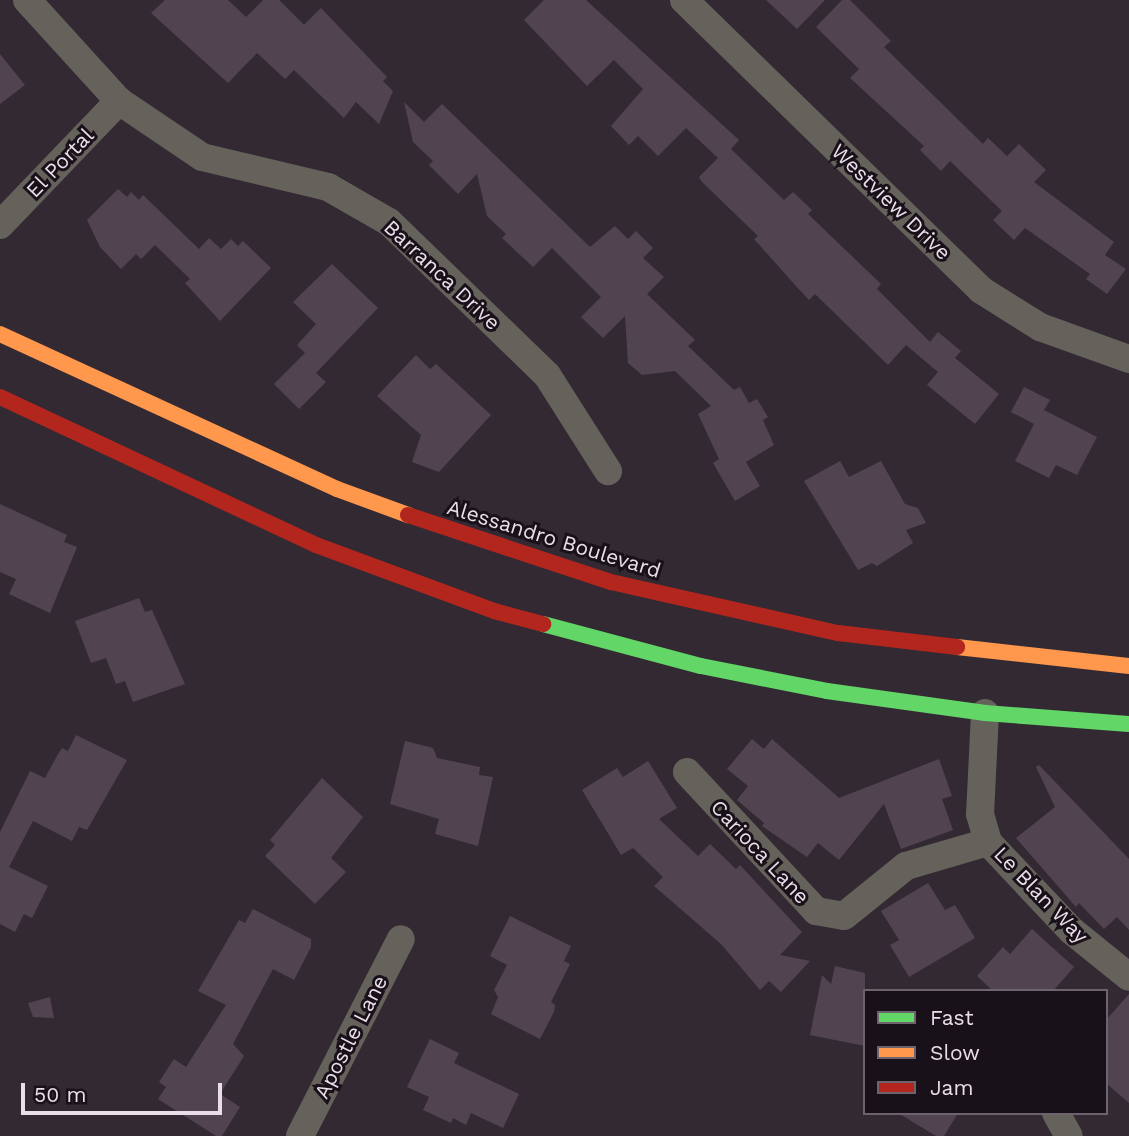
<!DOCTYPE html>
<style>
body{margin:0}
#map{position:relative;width:1129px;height:1136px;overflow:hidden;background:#332932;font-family:"Work Sans",sans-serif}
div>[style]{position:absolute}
.building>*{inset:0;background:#514450}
.street>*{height:28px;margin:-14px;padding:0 14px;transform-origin:14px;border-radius:14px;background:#65625b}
.fast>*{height:16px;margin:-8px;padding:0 8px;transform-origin:8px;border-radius:8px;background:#63d668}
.slow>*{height:16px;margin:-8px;padding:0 8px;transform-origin:8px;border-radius:8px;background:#ff974d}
.jam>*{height:16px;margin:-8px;padding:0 8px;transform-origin:8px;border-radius:8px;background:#b3261e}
span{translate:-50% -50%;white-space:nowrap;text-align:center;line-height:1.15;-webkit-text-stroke:6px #191119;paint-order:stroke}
.street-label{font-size:21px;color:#eadee9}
.legend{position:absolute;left:863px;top:989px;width:245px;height:126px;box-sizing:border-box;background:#191119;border:2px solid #6d636c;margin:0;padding:9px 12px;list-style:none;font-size:21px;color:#eadee9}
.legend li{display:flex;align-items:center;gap:14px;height:35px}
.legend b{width:35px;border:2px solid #6d636c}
.scale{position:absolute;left:21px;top:1083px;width:201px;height:32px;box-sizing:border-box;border:4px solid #eadee9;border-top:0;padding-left:9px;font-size:21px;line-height:24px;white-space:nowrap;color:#eadee9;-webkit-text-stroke:5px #191119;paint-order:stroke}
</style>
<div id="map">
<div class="building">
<div style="clip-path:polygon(165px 0,228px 0,246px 17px,263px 0,279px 0,304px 25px,321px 8px,387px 77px,383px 81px,393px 91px,379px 124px,356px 102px,344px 118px,294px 70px,285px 79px,257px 53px,228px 83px,151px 13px)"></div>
<div style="clip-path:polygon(544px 0,586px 0,739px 140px,731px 149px,784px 200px,793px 192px,812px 210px,808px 214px,881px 284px,877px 289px,930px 342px,938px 332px,961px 351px,955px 358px,999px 394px,975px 424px,927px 385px,938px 372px,906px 345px,888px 365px,815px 294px,809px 300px,795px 285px,754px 239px,758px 236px,702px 182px,699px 177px,718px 158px,686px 128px,658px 156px,638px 136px,629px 145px,611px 126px,643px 89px,614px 60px,587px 86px,524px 20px)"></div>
<div style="clip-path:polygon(766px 0,825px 0,797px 29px)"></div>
<div style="clip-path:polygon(842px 0,850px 0,891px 41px,884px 47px,983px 144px,988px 138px,1007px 156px,1019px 144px,1046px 170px,1034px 182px,1114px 242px,1105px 255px,1126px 269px,1107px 294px,1086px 279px,1090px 274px,1025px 228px,1014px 240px,993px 220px,1002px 211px,950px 161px,941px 171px,920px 150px,924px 146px,850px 78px,859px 69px,816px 27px)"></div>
<div style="clip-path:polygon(0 54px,25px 85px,0 104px)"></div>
<div style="clip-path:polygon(404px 102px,424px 122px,442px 104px,590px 247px,615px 226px,628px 239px,636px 231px,653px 248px,643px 258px,664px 277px,647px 294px,695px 340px,688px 346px,734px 390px,740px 387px,749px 403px,757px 399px,768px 417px,763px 420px,774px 445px,746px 462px,760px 486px,735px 501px,713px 463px,719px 459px,698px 414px,711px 406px,675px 371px,642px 375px,628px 363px,625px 316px,603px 338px,581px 317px,601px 297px,552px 248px,533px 267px,502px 238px,506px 234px,487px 216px,477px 174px,458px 194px,429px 165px,433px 161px,413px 142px)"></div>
<div style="clip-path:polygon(118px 189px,127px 197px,131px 192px,139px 200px,143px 195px,199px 249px,209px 238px,221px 249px,231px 239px,238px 246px,243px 241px,271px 268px,220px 321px,185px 283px,190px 279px,155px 245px,141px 259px,136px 254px,121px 269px,100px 247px,87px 220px)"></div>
<div style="clip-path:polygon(332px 264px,378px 308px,316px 373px,326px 382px,299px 409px,274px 384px,305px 353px,297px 345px,316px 324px,293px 302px)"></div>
<div style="clip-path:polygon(416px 355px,430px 369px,436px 364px,491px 415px,439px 472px,412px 462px,421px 435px,377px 396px)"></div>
<div style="clip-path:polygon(1024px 387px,1050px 400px,1044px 410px,1097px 437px,1077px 475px,1056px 465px,1049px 478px,1015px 461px,1034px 424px,1011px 412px)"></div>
<div style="clip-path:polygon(840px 461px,849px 477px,881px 461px,905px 504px,918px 508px,926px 523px,906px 530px,913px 543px,877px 566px,872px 563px,858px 570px,804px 481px)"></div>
<div style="clip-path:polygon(0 504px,67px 535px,64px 542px,77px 547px,50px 613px,9px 594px,16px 579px,0 572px)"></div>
<div style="clip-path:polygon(139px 598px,145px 612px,152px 610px,185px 684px,133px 702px,125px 681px,116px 684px,106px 658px,91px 663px,75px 621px)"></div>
<div style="clip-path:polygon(76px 735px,127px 760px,87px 830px,79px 827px,72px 841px,33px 821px,9px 867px,48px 886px,32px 918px,24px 914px,15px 932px,0 924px,0 832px,30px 771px,45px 778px,58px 754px,62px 748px,68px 751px)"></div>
<div style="clip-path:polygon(752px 739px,764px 749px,772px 739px,839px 798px,939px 759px,952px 796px,942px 799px,953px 830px,901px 849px,884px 804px,839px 860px,818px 843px,807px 857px,762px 826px,764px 823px,737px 800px,748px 786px,727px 769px)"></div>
<div style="clip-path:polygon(405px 741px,433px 748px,437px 758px,480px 767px,479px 775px,493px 777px,478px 846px,435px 834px,439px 819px,390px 804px)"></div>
<div style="clip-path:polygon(648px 761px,677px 808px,659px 819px,698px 856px,710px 844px,736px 869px,740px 865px,802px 932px,780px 955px,810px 961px,781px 992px,769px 981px,760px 990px,721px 944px,654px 886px,663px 877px,633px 848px,621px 855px,582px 790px,617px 768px,623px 777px)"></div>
<div style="clip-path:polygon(1039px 765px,1129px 859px,1129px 930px,1117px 917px,1104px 929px,1079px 903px,1076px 907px,1016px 838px,1055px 807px,1036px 767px)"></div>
<div style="clip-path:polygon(322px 778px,363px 817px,331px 858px,346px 872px,315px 904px,265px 856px,275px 845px,270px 840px)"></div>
<div style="clip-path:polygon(928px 883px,945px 910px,955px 905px,975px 938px,909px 977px,890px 945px,899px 940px,881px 911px)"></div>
<div style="clip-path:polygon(253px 909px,311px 939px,311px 947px,294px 980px,273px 969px,233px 1044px,244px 1056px,220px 1094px,240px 1107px,222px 1136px,216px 1136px,158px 1099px,166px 1087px,159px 1082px,174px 1059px,186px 1067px,226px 1005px,198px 991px,239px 920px,245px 923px)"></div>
<div style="clip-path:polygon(510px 916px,571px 946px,564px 961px,570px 964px,551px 1002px,555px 1005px,554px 1012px,540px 1039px,491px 1014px,498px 997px,494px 990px,507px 965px,490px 956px)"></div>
<div style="clip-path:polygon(1032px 929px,1074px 967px,1053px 991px,993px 991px,977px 976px,1003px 947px,1010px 954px)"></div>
<div style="clip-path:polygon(835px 966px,865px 973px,865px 1046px,810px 1035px,822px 975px,831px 984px)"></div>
<div style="clip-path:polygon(1129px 994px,1129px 1103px,1106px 1083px,1106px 1020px)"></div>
<div style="clip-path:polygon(50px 997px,54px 1018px,33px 1017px,28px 1003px)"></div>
<div style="clip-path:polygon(430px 1039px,459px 1053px,454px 1063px,519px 1094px,503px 1128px,471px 1113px,466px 1125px,453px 1118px,451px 1123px,423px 1110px,429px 1097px,407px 1087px)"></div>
<div style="clip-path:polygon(898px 1113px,958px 1113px,944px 1136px,936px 1136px)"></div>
</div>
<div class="street">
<div style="left:27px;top:0;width:137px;rotate:47.7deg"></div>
<div style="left:119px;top:101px;width:100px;rotate:34deg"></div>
<div style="left:202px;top:157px;width:130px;rotate:13.4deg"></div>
<div style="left:328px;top:187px;width:70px;rotate:29.8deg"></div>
<div style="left:389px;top:222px;width:220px;rotate:44.1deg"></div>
<div style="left:547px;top:375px;width:114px;rotate:57.6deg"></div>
<div style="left:684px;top:0;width:415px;rotate:44.3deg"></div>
<div style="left:981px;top:290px;width:70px;rotate:32.1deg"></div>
<div style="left:1040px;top:327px;width:95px;rotate:19.8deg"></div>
<div style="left:0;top:225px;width:172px;rotate:-46.2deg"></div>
<div style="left:985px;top:713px;width:101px;rotate:92.8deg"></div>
<div style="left:980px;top:814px;width:29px;rotate:74deg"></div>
<div style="left:988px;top:842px;width:122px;rotate:46.7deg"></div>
<div style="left:1072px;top:931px;width:73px;rotate:38.9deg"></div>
<div style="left:687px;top:772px;width:190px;rotate:47.1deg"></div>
<div style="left:816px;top:911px;width:28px;rotate:10deg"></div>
<div style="left:844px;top:916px;width:80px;rotate:-38.9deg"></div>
<div style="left:906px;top:866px;width:85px;rotate:-16.3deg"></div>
<div style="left:1056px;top:1113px;width:26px;rotate:61deg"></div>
<div style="left:300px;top:1136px;width:221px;rotate:-62.9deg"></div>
</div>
<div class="fast">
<div style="left:543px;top:624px;width:163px;rotate:14.9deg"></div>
<div style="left:701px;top:666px;width:128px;rotate:11.2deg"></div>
<div style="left:827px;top:691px;width:160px;rotate:7.9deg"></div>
<div style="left:985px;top:713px;width:144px;rotate:4.4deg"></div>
</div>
<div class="slow">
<div style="left:0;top:334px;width:371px;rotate:24.7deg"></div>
<div style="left:337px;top:489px;width:76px;rotate:20.1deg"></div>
<div style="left:957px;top:647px;width:173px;rotate:6.3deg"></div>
</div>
<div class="jam">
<div style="left:0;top:397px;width:349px;rotate:25.1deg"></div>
<div style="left:316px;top:545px;width:190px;rotate:20.3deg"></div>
<div style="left:494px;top:611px;width:51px;rotate:14.9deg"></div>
<div style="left:408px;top:515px;width:214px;rotate:18.3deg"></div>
<div style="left:611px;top:582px;width:233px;rotate:12.7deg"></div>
<div style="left:838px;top:633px;width:120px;rotate:6.7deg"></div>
</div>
<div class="street-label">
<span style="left:60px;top:163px;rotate:-46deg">El Portal</span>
<span style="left:891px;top:202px;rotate:44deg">Westview Drive</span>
<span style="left:442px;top:275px;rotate:43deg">Barranca Drive</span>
<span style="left:554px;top:539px;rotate:17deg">Alessandro Boulevard</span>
<span style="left:760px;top:852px;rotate:47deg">Carioca Lane</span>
<span style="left:1041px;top:895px;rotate:46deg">Le Blan Way</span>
<span style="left:351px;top:1037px;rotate:-63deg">Apostle Lane</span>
</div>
<ul class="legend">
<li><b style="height:9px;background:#63d668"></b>Fast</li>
<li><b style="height:9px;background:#ff974d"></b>Slow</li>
<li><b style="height:9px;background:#b3261e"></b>Jam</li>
</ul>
<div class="scale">50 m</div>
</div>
